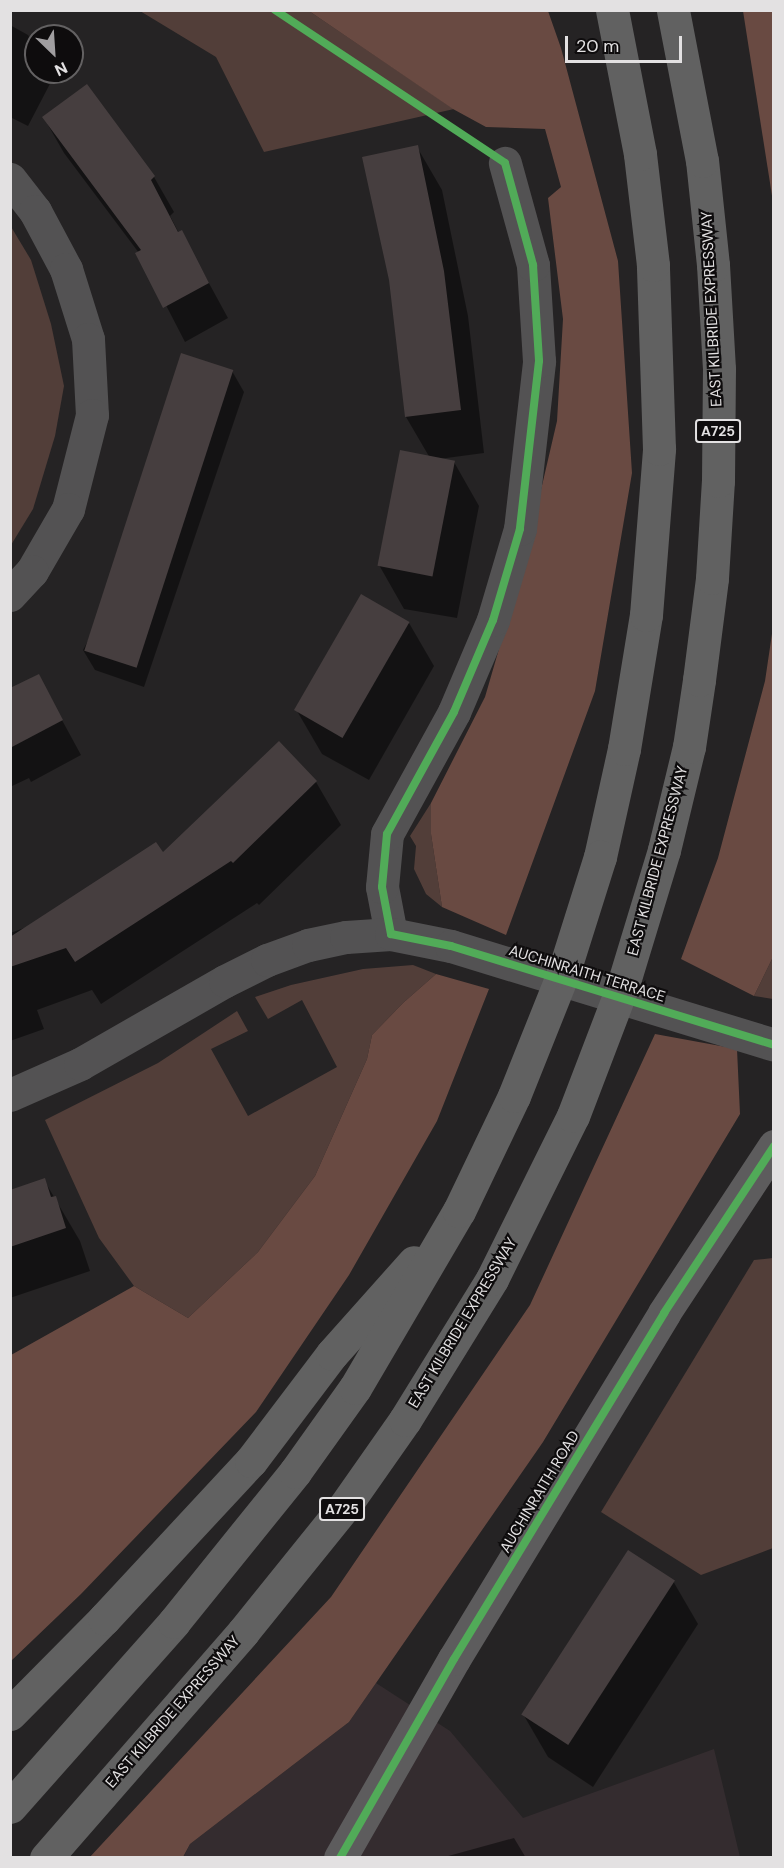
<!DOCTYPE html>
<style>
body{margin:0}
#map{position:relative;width:784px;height:1868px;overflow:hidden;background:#252324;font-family:"DM Sans",sans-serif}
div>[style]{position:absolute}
.built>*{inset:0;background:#342c2f}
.green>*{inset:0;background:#523e39}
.forest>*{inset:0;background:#694a42}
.shadow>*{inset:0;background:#0007}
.building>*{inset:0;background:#463e3f;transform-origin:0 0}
.street>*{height:33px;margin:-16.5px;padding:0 16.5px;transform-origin:16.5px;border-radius:16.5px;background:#535253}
.secondary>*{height:33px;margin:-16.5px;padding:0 16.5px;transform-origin:16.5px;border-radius:16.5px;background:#5d5c5d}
.highway>*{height:33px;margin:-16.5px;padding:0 16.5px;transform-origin:16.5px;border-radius:16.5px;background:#616161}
.highway-bridge>*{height:33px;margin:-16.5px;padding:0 16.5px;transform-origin:16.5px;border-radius:16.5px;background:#616161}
.cycleway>*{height:8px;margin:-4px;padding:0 4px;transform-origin:4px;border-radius:4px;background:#51ab58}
span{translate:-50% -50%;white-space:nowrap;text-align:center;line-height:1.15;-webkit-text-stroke:4.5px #0e0c0d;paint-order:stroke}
.shield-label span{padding:2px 4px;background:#0e0c0d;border:2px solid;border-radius:4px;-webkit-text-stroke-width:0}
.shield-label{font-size:14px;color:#e3e1e2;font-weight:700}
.street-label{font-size:15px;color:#e3e1e2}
.frame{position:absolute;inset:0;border:12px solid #e3e1e2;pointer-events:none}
.north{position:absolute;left:24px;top:24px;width:60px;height:60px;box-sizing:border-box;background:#0e0c0d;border:2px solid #636162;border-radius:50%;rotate:155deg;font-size:16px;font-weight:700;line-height:24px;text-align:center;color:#e3e1e2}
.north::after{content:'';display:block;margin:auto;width:21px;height:27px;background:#a09ea0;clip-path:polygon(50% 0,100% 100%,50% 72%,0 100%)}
.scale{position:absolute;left:565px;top:36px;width:117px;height:27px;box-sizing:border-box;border:3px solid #e3e1e2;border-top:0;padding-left:8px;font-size:18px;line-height:21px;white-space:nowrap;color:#e3e1e2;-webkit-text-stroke:4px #0e0c0d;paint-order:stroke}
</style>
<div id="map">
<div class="built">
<div style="clip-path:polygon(376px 1683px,450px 1731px,523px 1818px,714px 1749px,740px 1857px,183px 1858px,190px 1844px,349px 1722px)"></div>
</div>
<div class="green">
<div style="clip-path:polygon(140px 11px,309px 11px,454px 109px,264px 152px,216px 57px)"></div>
<div style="clip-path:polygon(10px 225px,31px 260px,51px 324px,64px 386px,55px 436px,33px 509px,11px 545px)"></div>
<div style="clip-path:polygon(431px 803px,431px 834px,442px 907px,426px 894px,414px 869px,416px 846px,410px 836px)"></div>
<div style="clip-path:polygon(773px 957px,773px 999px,754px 996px)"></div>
<div style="clip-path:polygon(413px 965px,436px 974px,403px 1003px,372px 1035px,367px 1059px,315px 1176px,258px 1252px,188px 1318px,134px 1286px,99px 1238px,45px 1120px,158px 1063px,237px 1011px,248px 1031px,211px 1049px,248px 1116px,337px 1067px,302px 1000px,268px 1019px,255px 997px,291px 985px,363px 969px)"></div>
<div style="clip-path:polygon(773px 1258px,773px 1548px,701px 1575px,601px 1512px,754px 1260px)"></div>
</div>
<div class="forest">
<div style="clip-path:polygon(309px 11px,548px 11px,561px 48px,618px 261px,632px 473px,595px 691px,506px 935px,442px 907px,431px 834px,431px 803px,485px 697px,524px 563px,557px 421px,563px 319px,548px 198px,561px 187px,545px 129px,486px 127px,453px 109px)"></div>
<div style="clip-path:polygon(743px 11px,773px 11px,773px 202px)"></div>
<div style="clip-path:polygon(773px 627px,773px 957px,754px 996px,681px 959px,718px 858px,765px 681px)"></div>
<div style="clip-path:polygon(436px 974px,489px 989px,437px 1121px,349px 1275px,256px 1412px,81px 1594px,11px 1661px,11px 1355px,134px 1286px,188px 1318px,258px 1252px,315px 1176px,367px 1059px,372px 1035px,403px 1003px)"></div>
<div style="clip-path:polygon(655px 1034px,737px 1049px,740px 1114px,543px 1442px,349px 1722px,190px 1844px,183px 1857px,89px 1858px,331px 1597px,530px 1305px)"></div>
</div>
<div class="shadow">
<div style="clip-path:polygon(10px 25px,28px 35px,36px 48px,36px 72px,50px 72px,53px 78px,28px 126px,10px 117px)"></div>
<div style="clip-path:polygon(87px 86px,154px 177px,174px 212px,170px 216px,179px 233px,181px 232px,228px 318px,185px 342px,139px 253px,64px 153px,44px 118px)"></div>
<div style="clip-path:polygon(417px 147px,442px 190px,468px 316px,484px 453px,439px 459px,454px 462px,479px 506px,457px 618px,404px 609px,379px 565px,430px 458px,406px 417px)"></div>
<div style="clip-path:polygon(232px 371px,244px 392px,144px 687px,95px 670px,83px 650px)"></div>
<div style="clip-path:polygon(409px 623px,434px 666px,369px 780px,322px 754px,297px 711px)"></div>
<div style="clip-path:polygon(38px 676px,81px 755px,31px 782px,29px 778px,10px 787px,10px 690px)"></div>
<div style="clip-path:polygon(316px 782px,341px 825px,259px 905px,257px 903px,101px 1004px,92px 990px,37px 1010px,44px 1029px,10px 1041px,10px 933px,30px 926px,163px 855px)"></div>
<div style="clip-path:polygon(44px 1180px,80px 1241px,90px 1271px,10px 1298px,10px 1191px)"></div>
<div style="clip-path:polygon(673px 1581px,698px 1624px,593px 1787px,548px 1757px,523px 1714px)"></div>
<div style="clip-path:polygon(514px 1838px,526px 1858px,441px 1858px)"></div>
</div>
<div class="building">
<div style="clip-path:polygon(87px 84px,155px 176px,151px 180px,178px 232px,182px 230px,209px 283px,163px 308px,135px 253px,141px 250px,42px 117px)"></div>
<div style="clip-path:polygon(418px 145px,444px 271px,461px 410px,405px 417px,389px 280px,362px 157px)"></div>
<div style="left:181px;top:353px;width:55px;height:313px;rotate:18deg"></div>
<div style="left:400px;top:450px;width:56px;height:118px;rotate:11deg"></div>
<div style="left:361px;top:594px;width:56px;height:134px;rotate:30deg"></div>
<div style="clip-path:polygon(39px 674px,63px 720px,10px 748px,10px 688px)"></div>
<div style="clip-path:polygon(279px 741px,317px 781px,233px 863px,231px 861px,75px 962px,66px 948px,10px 967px,10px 937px,156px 842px,163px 852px)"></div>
<div style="clip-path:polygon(45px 1178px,51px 1197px,56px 1196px,66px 1228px,10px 1247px,10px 1190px)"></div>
<div style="left:628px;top:1550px;width:56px;height:196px;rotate:33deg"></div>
</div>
<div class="street">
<div style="left:10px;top:179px;width:41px;rotate:52deg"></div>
<div style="left:35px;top:211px;width:66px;rotate:61.9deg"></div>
<div style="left:66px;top:269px;width:73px;rotate:72.6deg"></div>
<div style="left:88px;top:339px;width:76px;rotate:87deg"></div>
<div style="left:92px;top:415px;width:97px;rotate:104.3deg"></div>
<div style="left:68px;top:509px;width:72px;rotate:120.1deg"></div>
<div style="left:32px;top:571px;width:33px;rotate:133deg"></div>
<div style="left:391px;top:934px;width:48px;rotate:-100.8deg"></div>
<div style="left:382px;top:887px;width:53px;rotate:-84.6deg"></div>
<div style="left:387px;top:834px;width:139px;rotate:-61.2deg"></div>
<div style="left:454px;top:712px;width:100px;rotate:-67deg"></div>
<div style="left:493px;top:620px;width:95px;rotate:-73.5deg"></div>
<div style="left:520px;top:529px;width:169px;rotate:-83.5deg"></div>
<div style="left:539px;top:361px;width:96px;rotate:-93.6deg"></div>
<div style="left:533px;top:265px;width:106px;rotate:-105.4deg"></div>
<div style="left:10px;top:1095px;width:77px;rotate:-23.9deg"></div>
<div style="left:80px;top:1064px;width:167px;rotate:-29.8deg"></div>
<div style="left:225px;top:981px;width:47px;rotate:-26.6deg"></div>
<div style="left:267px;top:960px;width:44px;rotate:-20.1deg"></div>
<div style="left:308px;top:945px;width:39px;rotate:-12deg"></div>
<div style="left:346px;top:937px;width:45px;rotate:-3.8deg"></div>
<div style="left:391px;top:934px;width:61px;rotate:11.3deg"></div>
<div style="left:451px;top:946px;width:338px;rotate:17deg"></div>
</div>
<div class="secondary">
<div style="left:340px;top:1858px;width:229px;rotate:-60.2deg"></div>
<div style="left:454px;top:1659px;width:405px;rotate:-58.7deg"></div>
<div style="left:664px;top:1313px;width:200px;rotate:-56.6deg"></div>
</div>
<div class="highway">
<div style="left:664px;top:850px;width:106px;rotate:-76.4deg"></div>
<div style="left:689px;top:747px;width:68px;rotate:-81.5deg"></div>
<div style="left:699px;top:680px;width:103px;rotate:-82.7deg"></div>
<div style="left:712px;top:578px;width:97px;rotate:-86.5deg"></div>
<div style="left:718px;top:481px;width:112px;rotate:-89.5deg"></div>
<div style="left:719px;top:369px;width:104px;rotate:-93.3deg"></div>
<div style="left:713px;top:265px;width:105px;rotate:-96deg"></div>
<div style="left:702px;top:161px;width:154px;rotate:-100.9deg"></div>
<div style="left:600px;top:857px;width:111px;rotate:-77.5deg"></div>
<div style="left:624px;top:749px;width:136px;rotate:-80.7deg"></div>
<div style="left:646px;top:615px;width:167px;rotate:-85.5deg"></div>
<div style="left:659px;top:449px;width:184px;rotate:-91.9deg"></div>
<div style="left:653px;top:265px;width:112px;rotate:-96.7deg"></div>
<div style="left:640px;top:154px;width:147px;rotate:-101deg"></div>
<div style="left:10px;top:1714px;width:134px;rotate:-45.3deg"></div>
<div style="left:104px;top:1619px;width:216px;rotate:-47.1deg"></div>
<div style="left:251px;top:1461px;width:134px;rotate:-52.9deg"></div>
<div style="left:332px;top:1354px;width:123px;rotate:-48.3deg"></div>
<div style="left:10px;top:1807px;width:247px;rotate:-48.4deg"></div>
<div style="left:174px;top:1622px;width:193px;rotate:-51.1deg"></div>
<div style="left:295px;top:1472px;width:103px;rotate:-54.5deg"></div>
<div style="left:355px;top:1388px;width:205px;rotate:-59.6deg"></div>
<div style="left:459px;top:1211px;width:127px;rotate:-64.4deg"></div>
<div style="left:46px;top:1858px;width:300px;rotate:-48.9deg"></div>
<div style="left:243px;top:1632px;width:161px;rotate:-51.1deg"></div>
<div style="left:344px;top:1507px;width:106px;rotate:-55deg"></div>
<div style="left:405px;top:1420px;width:166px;rotate:-58.3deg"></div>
<div style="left:492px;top:1279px;width:182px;rotate:-63.6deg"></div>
</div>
<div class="highway-bridge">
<div style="left:514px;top:1096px;width:135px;rotate:-68.2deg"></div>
<div style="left:564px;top:971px;width:120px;rotate:-72.5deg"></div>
<div style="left:573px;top:1116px;width:140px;rotate:-69.1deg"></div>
<div style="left:623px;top:985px;width:141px;rotate:-73.1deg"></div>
</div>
<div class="cycleway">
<div style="left:275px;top:10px;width:276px;rotate:33.6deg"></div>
<div style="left:505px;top:163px;width:106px;rotate:74.6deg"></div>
<div style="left:533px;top:265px;width:96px;rotate:86.4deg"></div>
<div style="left:539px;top:361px;width:169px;rotate:96.5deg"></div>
<div style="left:520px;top:529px;width:95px;rotate:106.5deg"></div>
<div style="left:493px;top:620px;width:100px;rotate:113deg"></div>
<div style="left:454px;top:712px;width:139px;rotate:118.8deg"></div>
<div style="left:387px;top:834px;width:53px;rotate:95.4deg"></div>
<div style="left:382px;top:887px;width:48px;rotate:79.2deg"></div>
<div style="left:391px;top:934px;width:61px;rotate:11.3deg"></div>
<div style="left:451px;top:946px;width:338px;rotate:17deg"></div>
<div style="left:340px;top:1858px;width:229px;rotate:-60.2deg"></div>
<div style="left:454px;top:1659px;width:405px;rotate:-58.7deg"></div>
<div style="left:664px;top:1313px;width:200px;rotate:-56.6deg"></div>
</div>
<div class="shield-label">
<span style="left:718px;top:431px">A725</span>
<span style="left:342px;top:1509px">A725</span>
</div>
<div class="street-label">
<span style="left:712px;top:309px;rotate:-93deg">EAST KILBRIDE EXPRESSWAY</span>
<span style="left:658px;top:861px;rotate:-75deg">EAST KILBRIDE EXPRESSWAY</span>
<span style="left:587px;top:974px;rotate:17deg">AUCHINRAITH TERRACE</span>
<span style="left:463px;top:1323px;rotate:-59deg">EAST KILBRIDE EXPRESSWAY</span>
<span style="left:540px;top:1492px;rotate:-59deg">AUCHINRAITH ROAD</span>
<span style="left:173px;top:1712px;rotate:-49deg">EAST KILBRIDE EXPRESSWAY</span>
</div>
<div class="frame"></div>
<div class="north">N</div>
<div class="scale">20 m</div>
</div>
